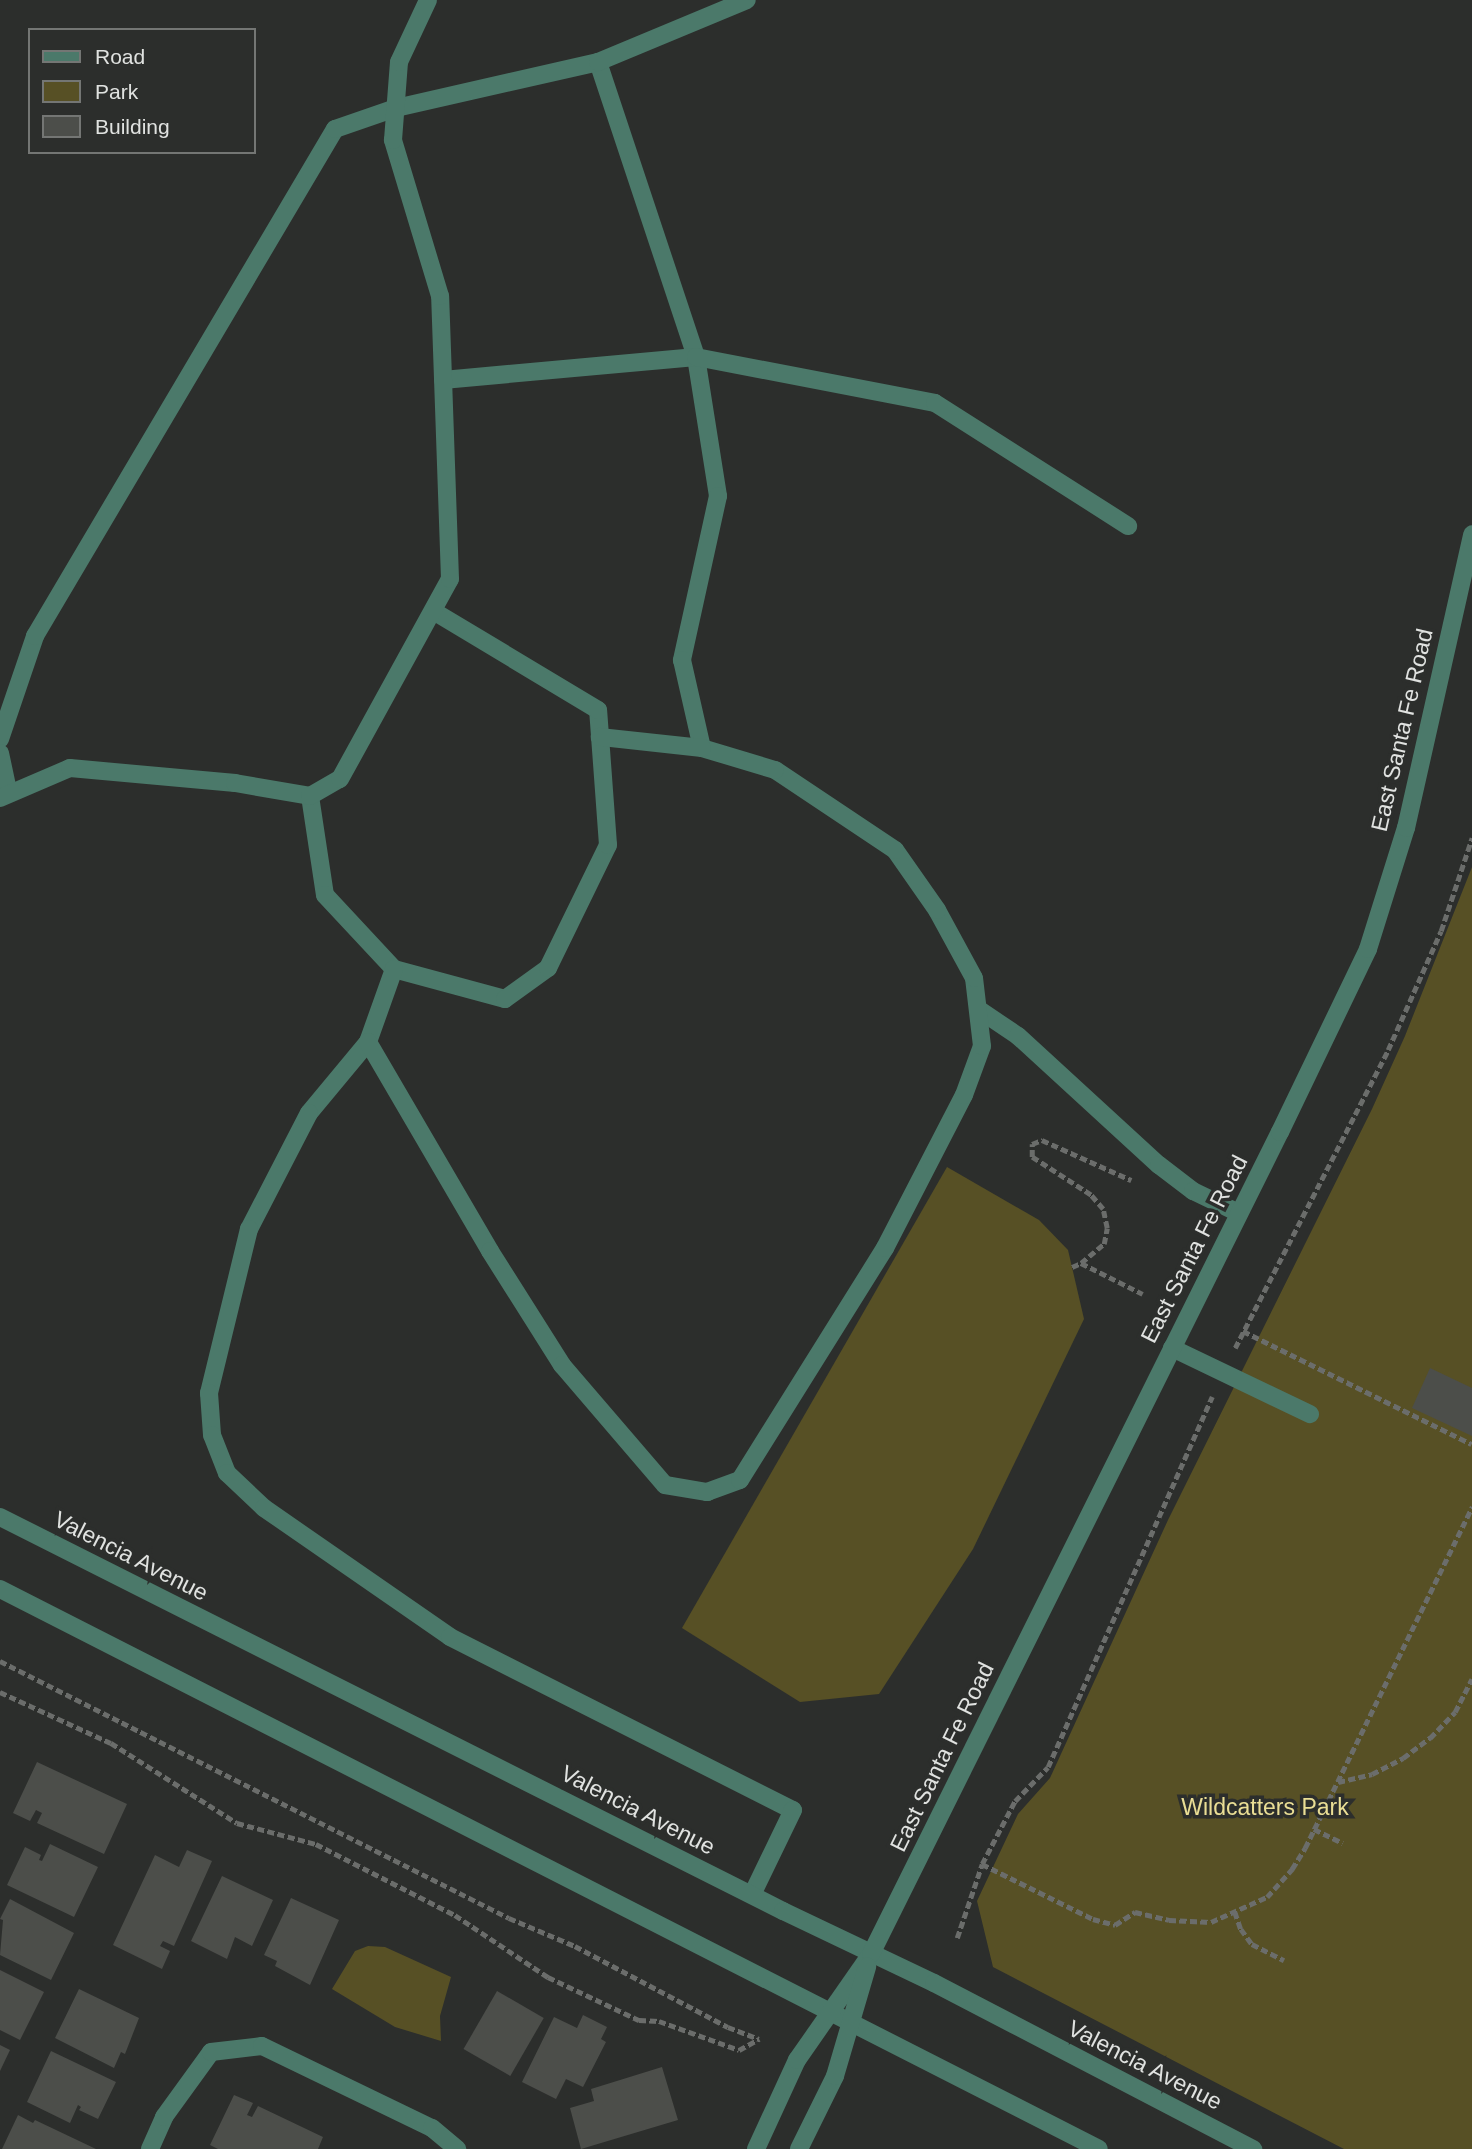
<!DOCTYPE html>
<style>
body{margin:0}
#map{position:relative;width:1472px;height:2149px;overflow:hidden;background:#2c2e2c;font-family:Arial,sans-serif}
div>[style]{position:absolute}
.green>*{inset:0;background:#575025}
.building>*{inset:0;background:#4c4e4a;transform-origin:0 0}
.path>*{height:4.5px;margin-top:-2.25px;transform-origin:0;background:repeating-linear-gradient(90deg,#6b6d6b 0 7px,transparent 0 10.5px)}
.minor>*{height:18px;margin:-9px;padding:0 9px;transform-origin:9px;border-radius:9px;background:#4b796a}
span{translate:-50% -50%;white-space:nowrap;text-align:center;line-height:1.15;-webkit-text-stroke:7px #2c2e2c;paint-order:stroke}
.street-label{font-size:23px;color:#e0e2e0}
.park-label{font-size:23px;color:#eade95}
.legend{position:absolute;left:28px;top:28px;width:228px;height:126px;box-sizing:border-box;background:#2c2e2c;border:2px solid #747674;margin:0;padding:9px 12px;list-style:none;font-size:21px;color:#e0e2e0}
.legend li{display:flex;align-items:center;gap:14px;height:35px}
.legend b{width:35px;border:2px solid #747674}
</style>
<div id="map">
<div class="green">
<div style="clip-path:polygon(1472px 867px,1472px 2149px,1344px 2149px,993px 1967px,977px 1901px,1018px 1814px,1050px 1778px,1168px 1520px,1372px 1109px,1405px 1036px)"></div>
<div style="clip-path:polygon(947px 1167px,1039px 1220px,1068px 1250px,1084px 1319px,973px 1549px,879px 1694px,800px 1702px,682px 1628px)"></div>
<div style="clip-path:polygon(368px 1946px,385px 1947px,451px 1977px,440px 2016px,441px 2041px,395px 2027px,332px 1989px,355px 1951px)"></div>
</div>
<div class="building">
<div style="clip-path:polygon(1430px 1368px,1472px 1388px,1472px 1436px,1412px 1408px)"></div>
<div style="clip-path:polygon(37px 1762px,127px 1804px,104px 1854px,37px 1823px,42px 1813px,36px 1810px,30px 1821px,13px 1813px)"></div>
<div style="clip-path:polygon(50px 1844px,98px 1867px,74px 1917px,7px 1885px,25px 1847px,41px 1855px,39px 1860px,42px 1861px)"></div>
<div style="clip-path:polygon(187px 1850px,212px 1861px,174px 1946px,163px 1941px,160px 1946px,170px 1951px,162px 1969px,113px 1945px,155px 1855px,179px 1867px)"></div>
<div style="clip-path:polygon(222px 1876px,273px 1900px,252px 1946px,235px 1937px,227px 1959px,191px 1941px)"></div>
<div style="clip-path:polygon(291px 1898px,339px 1920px,310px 1985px,275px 1966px,277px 1961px,264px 1955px)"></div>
<div style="clip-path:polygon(10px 1899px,74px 1933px,51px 1980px,0 1955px,3px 1920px,0 1919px)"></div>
<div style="clip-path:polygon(0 1970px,44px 1992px,20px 2040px,0 2030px)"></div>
<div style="clip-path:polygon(79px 1989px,139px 2018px,125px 2054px,121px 2052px,114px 2068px,55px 2038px)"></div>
<div style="left:497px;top:1991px;width:54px;height:67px;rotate:30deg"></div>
<div style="clip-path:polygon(583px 2015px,607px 2027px,601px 2039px,606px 2042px,583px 2087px,566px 2079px,556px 2099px,522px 2082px,554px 2017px,577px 2028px)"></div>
<div style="clip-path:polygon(0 2045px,10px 2050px,0 2071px)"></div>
<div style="clip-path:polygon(51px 2051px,116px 2082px,98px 2119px,79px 2110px,81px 2107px,78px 2105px,70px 2123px,27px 2102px)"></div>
<div style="clip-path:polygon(662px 2067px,678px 2120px,581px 2149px,570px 2108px,594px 2101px,591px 2089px)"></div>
<div style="clip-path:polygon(234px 2095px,253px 2103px,247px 2115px,252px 2117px,258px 2106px,323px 2137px,318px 2149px,218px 2149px,210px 2145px)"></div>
<div style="clip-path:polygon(18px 2115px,33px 2123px,35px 2120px,96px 2149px,2px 2149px)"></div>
</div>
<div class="path">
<div style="left:1081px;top:1263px;width:30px;rotate:-40deg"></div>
<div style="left:1104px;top:1244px;width:16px;rotate:-79deg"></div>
<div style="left:1107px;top:1228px;width:19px;rotate:-102deg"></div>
<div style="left:1103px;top:1209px;width:18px;rotate:-131deg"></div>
<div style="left:1091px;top:1195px;width:70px;rotate:-147.2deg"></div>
<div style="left:1032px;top:1157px;width:13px;rotate:-90deg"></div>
<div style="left:1032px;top:1144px;width:11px;rotate:-22deg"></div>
<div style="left:1042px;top:1140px;width:98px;rotate:24.2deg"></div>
<div style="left:1072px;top:1267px;width:10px;rotate:-24deg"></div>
<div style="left:1081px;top:1263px;width:69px;rotate:26.6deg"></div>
<div style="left:1243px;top:1331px;width:255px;rotate:26.3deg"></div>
<div style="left:1235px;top:1348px;width:335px;rotate:-62.8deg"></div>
<div style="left:1388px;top:1050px;width:130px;rotate:-66deg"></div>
<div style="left:1441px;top:931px;width:98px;rotate:-71.6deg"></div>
<div style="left:0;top:1661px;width:570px;rotate:26.79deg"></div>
<div style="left:509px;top:1918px;width:72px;rotate:23deg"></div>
<div style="left:575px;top:1946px;width:173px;rotate:27.9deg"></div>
<div style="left:728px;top:2027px;width:33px;rotate:21deg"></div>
<div style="left:0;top:1692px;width:122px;rotate:24.7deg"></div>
<div style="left:111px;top:1743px;width:149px;rotate:32.4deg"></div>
<div style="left:237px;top:1823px;width:82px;rotate:14.9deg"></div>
<div style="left:316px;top:1844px;width:156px;rotate:27.1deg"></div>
<div style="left:455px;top:1915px;width:112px;rotate:33.7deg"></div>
<div style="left:548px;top:1977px;width:101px;rotate:25.3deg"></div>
<div style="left:639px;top:2020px;width:20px;rotate:3deg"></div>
<div style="left:659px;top:2021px;width:85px;rotate:19.9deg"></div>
<div style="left:739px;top:2050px;width:23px;rotate:-29deg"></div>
<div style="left:1338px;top:1782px;width:35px;rotate:-13deg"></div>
<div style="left:1372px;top:1774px;width:35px;rotate:-27deg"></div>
<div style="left:1403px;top:1758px;width:34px;rotate:-37deg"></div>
<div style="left:1430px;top:1738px;width:36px;rotate:-46deg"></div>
<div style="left:1455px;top:1712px;width:37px;rotate:-63deg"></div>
<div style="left:1314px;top:1829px;width:32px;rotate:26deg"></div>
<div style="left:982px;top:1864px;width:124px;rotate:26.4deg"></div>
<div style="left:1093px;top:1919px;width:23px;rotate:15deg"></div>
<div style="left:1115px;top:1925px;width:24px;rotate:-33deg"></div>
<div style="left:1135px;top:1912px;width:35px;rotate:13deg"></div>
<div style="left:1169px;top:1920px;width:42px;rotate:2.7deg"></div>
<div style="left:1211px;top:1922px;width:61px;rotate:-24.1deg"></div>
<div style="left:1267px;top:1897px;width:38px;rotate:-48deg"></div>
<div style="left:1292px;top:1869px;width:25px;rotate:-58deg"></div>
<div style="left:1305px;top:1848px;width:380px;rotate:-63.9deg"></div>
<div style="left:1235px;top:1912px;width:18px;rotate:71deg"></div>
<div style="left:1241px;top:1929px;width:19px;rotate:54deg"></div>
<div style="left:1252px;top:1944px;width:36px;rotate:27deg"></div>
<div style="left:957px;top:1938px;width:78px;rotate:-71.3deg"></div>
<div style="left:982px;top:1864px;width:71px;rotate:-62.4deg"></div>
<div style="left:1015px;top:1801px;width:47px;rotate:-45.9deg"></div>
<div style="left:1048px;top:1767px;width:405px;rotate:-66.1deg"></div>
</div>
<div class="minor">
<div style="left:598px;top:62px;width:311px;rotate:71.6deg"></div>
<div style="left:696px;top:357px;width:141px;rotate:81deg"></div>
<div style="left:718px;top:496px;width:168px;rotate:102.4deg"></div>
<div style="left:682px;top:660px;width:90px;rotate:77.2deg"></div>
<div style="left:443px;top:380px;width:254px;rotate:-5.2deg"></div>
<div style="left:696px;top:357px;width:243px;rotate:10.9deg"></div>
<div style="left:935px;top:403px;width:229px;rotate:32.5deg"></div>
<div style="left:0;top:739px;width:109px;rotate:-71.2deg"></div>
<div style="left:35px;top:636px;width:589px;rotate:-59.39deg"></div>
<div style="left:335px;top:129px;width:65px;rotate:-19deg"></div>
<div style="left:396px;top:108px;width:207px;rotate:-12.8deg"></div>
<div style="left:598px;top:62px;width:161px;rotate:-22.6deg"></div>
<div style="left:0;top:753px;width:40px;rotate:78deg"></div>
<div style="left:310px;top:796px;width:100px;rotate:81.4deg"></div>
<div style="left:325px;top:895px;width:101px;rotate:47deg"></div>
<div style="left:394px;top:969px;width:115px;rotate:15.1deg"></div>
<div style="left:505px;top:999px;width:53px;rotate:-35.8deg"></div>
<div style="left:548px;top:968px;width:137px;rotate:-64deg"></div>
<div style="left:608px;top:845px;width:135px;rotate:-94.2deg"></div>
<div style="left:598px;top:710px;width:192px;rotate:-149deg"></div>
<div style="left:0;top:798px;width:76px;rotate:-23.2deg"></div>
<div style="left:70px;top:768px;width:166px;rotate:5.2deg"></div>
<div style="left:235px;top:783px;width:76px;rotate:9.8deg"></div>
<div style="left:310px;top:796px;width:34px;rotate:-30deg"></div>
<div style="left:340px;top:779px;width:228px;rotate:-61.2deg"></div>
<div style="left:450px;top:579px;width:283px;rotate:-92deg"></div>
<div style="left:440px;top:296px;width:163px;rotate:-106.8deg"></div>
<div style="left:393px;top:140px;width:78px;rotate:-85.6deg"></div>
<div style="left:399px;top:62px;width:68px;rotate:-64.9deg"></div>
<div style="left:394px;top:969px;width:77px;rotate:109.6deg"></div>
<div style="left:368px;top:1042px;width:92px;rotate:129.7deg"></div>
<div style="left:309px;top:1113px;width:131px;rotate:117.3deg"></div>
<div style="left:249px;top:1229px;width:169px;rotate:103.7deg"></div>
<div style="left:209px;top:1393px;width:42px;rotate:85.9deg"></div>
<div style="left:212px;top:1435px;width:41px;rotate:68.5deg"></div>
<div style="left:227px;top:1473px;width:51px;rotate:43.4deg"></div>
<div style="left:264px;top:1508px;width:226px;rotate:34.7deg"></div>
<div style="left:450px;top:1637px;width:384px;rotate:26.8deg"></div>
<div style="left:793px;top:1810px;width:94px;rotate:115.8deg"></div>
<div style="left:978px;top:1009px;width:48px;rotate:34deg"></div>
<div style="left:1018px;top:1036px;width:191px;rotate:42.5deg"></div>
<div style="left:1159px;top:1165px;width:43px;rotate:37.4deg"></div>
<div style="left:1193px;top:1191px;width:51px;rotate:25.6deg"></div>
<div style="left:368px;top:1042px;width:242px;rotate:59.7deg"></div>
<div style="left:490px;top:1251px;width:135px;rotate:57.7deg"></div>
<div style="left:562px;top:1365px;width:158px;rotate:49.4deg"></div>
<div style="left:665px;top:1485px;width:43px;rotate:9.5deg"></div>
<div style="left:707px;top:1492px;width:35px;rotate:-20deg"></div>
<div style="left:740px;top:1480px;width:274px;rotate:-58deg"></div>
<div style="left:885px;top:1248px;width:172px;rotate:-62.7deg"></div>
<div style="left:964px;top:1095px;width:52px;rotate:-69.8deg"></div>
<div style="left:982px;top:1046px;width:68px;rotate:-96.7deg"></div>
<div style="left:974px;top:978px;width:77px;rotate:-118.6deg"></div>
<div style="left:937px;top:910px;width:73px;rotate:-125deg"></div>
<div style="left:895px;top:850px;width:144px;rotate:-146.3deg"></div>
<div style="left:775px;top:770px;width:76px;rotate:-163.2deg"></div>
<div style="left:702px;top:748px;width:103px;rotate:-173.8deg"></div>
<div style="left:1172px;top:1348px;width:153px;rotate:25.6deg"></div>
<div style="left:0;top:1517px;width:877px;rotate:26.71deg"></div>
<div style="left:783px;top:1911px;width:167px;rotate:25.5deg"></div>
<div style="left:934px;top:1983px;width:360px;rotate:27.5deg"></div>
<div style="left:0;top:1589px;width:1233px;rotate:27deg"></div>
<div style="left:150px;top:2149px;width:35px;rotate:-66deg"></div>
<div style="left:164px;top:2117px;width:80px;rotate:-54.1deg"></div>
<div style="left:211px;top:2052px;width:51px;rotate:-6.7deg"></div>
<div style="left:262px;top:2046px;width:189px;rotate:25.8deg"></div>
<div style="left:432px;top:2128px;width:33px;rotate:40deg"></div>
<div style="left:756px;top:2149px;width:98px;rotate:-65.3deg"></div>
<div style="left:797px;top:2060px;width:129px;rotate:-55.1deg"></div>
<div style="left:871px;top:1954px;width:918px;rotate:-63.55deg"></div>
<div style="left:1280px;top:1132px;width:203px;rotate:-64.3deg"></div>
<div style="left:1368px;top:949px;width:127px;rotate:-72.6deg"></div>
<div style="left:1406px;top:828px;width:301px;rotate:-77.3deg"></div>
<div style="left:799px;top:2149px;width:81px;rotate:-63.7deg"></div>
<div style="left:835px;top:2076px;width:114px;rotate:-73.6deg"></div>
</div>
<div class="street-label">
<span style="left:1402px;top:730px;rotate:-77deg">East Santa Fe Road</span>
<span style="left:1194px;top:1249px;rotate:-63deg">East Santa Fe Road</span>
<span style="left:131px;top:1556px;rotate:27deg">Valencia Avenue</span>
<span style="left:942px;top:1757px;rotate:-64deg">East Santa Fe Road</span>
<span style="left:638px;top:1810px;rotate:27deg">Valencia Avenue</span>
<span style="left:1145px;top:2065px;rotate:27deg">Valencia Avenue</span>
</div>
<div class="park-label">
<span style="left:1265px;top:1807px">Wildcatters Park</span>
</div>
<ul class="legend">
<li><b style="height:9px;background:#4b796a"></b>Road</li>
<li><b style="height:19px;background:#575025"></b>Park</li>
<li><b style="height:19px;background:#4c4e4a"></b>Building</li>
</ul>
</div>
